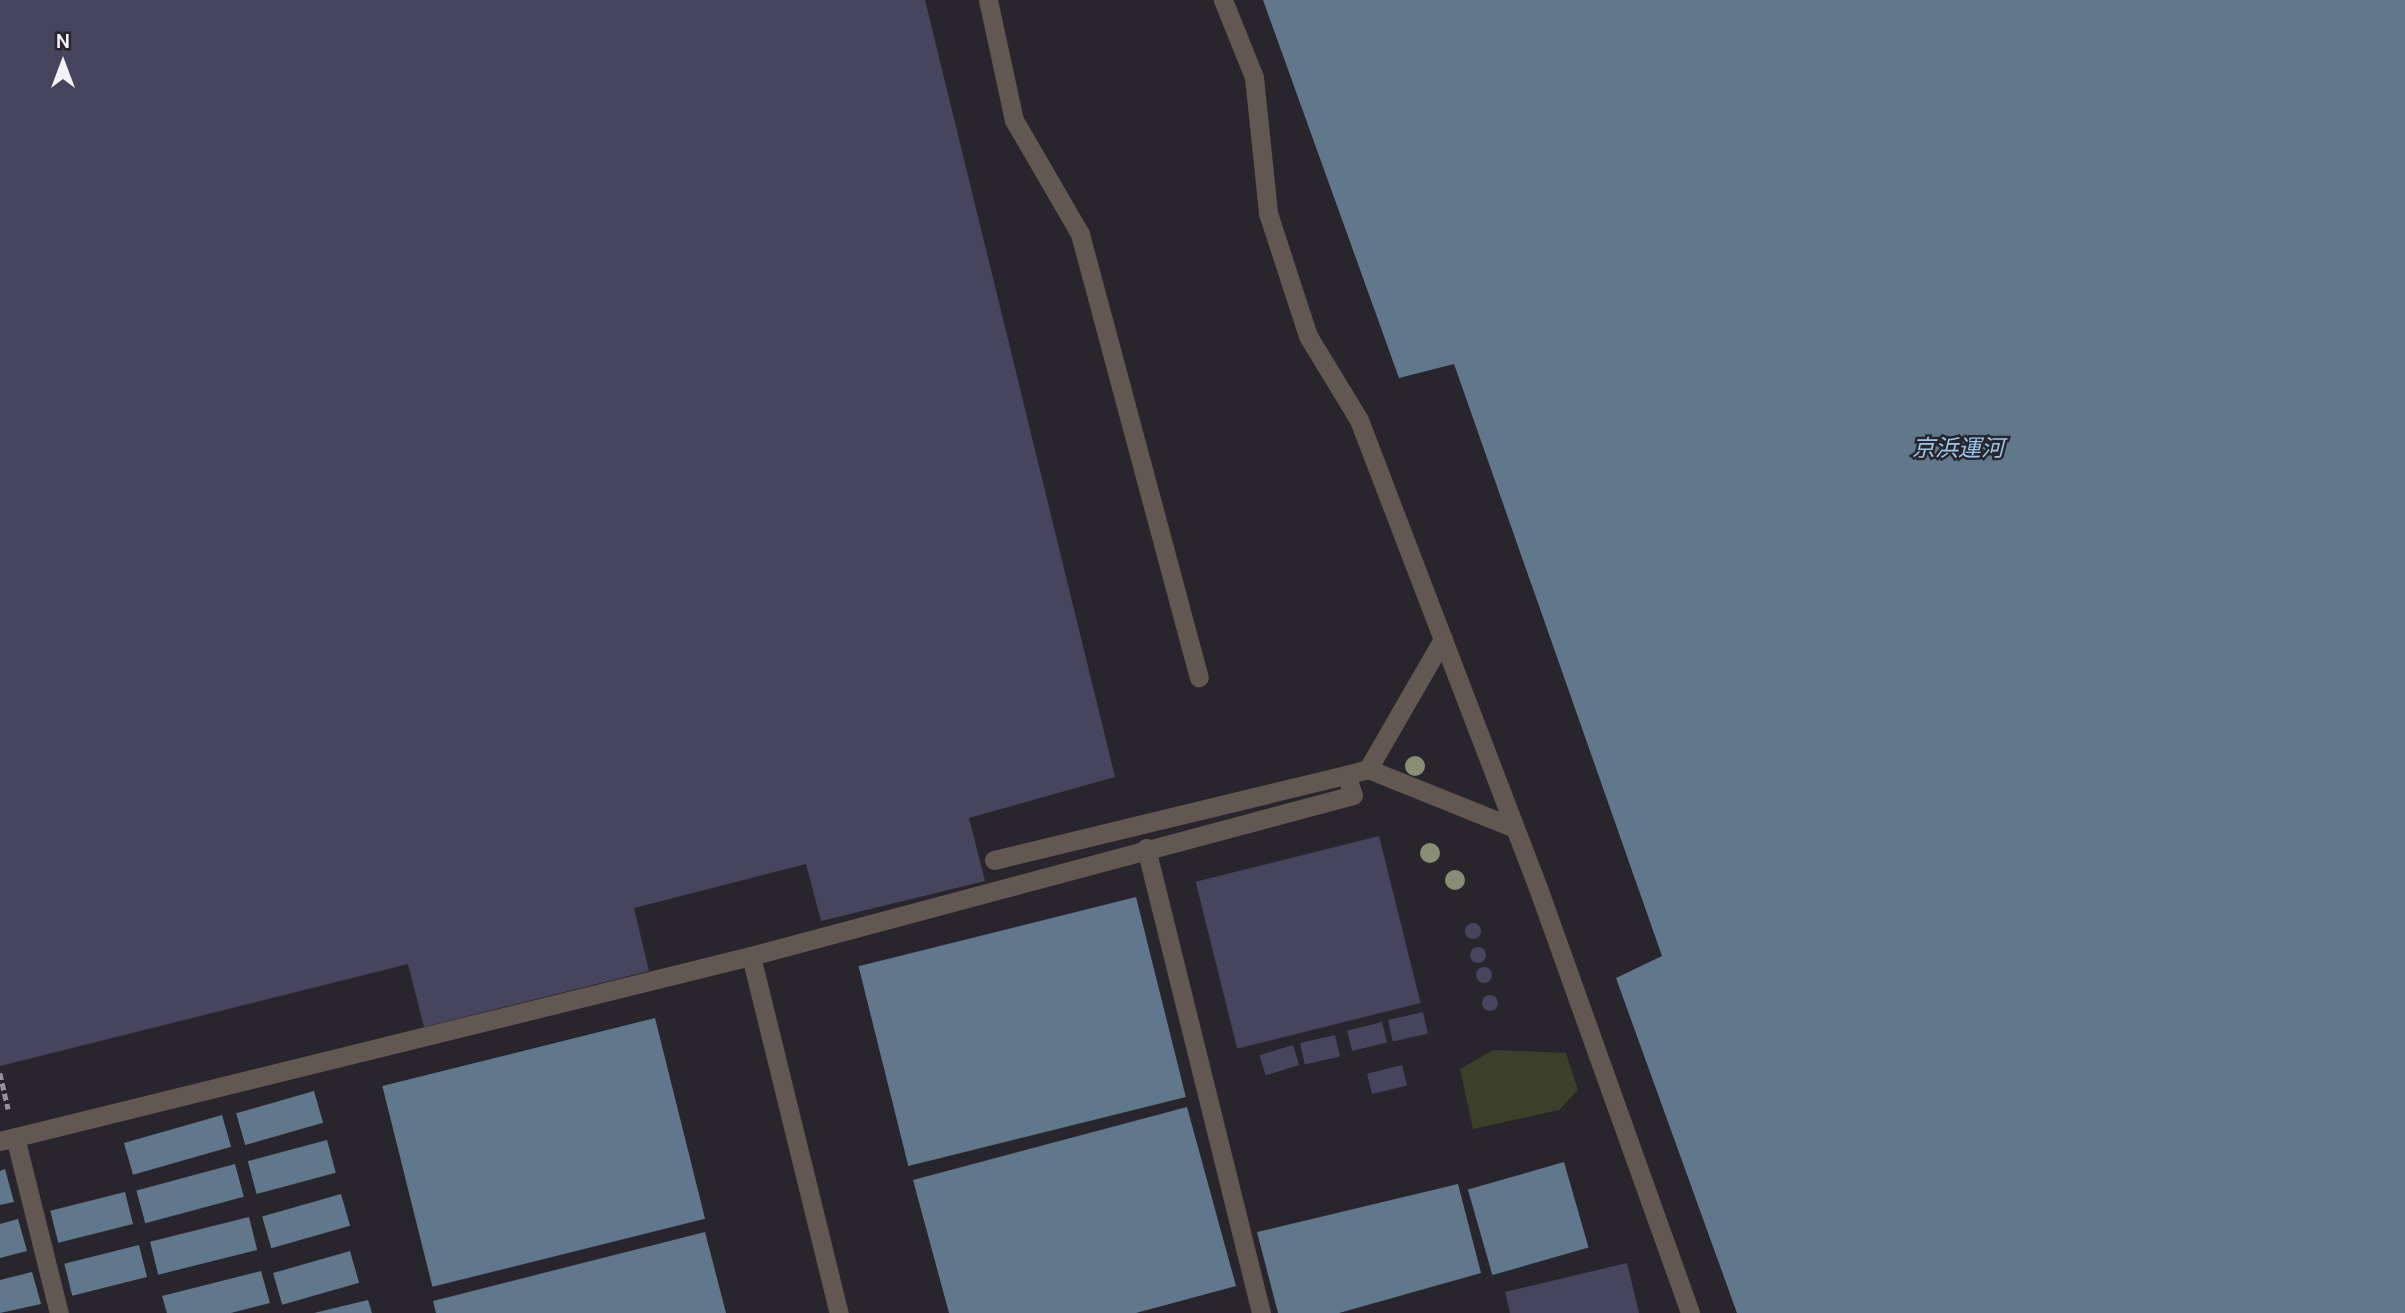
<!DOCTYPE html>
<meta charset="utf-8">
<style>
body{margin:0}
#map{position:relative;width:2405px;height:1313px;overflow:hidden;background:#29252c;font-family:"DM Sans","Noto Sans JP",sans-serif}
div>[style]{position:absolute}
.green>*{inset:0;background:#3c402b}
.water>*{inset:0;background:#61788c;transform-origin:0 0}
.building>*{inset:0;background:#47455d;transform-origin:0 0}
.round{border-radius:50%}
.path>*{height:4.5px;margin-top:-2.25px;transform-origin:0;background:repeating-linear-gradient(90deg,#959298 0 7px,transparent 0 10.5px)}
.service>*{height:19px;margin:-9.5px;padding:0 9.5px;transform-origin:9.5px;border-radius:9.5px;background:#635751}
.trees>*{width:20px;height:20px;margin:-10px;border-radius:50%;background:#898d73}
span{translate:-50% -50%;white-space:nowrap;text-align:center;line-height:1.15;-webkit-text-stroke:5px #29252c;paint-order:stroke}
.water-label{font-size:23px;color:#99c6eb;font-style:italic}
.north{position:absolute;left:28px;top:28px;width:70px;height:70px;-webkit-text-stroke:5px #29252c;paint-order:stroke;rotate:0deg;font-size:19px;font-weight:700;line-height:28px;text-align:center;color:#f5f2f7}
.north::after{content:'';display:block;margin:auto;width:24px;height:32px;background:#f5f2f7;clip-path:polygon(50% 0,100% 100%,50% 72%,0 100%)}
</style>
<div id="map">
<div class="green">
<div style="clip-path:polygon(1493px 1050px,1566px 1053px,1578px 1090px,1559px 1110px,1473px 1129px,1460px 1069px)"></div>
</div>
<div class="water">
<div style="clip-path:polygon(1263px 0,2405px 0,2405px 1313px,1737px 1313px,1616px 978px,1662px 956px,1454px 364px,1399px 378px)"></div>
<div style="left:1136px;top:897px;width:206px;height:286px;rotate:76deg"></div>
<div style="left:655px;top:1018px;width:207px;height:281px;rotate:76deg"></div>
<div style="left:314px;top:1091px;width:33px;height:81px;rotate:74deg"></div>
<div style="clip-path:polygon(1187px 1107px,1236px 1286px,1136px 1313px,949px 1313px,913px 1180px)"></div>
<div style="left:222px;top:1115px;width:33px;height:102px;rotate:74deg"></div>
<div style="left:327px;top:1140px;width:34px;height:82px;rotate:75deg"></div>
<div style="left:1564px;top:1162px;width:89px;height:100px;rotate:74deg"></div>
<div style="left:235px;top:1164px;width:34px;height:102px;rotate:75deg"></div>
<div style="clip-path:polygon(5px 1169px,14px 1202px,0 1205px,0 1171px)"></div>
<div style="clip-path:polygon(1458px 1184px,1481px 1273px,1339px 1313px,1278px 1313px,1257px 1232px)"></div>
<div style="left:125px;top:1192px;width:33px;height:77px;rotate:76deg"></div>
<div style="left:341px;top:1194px;width:33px;height:82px;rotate:74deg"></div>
<div style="left:249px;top:1217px;width:34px;height:102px;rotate:76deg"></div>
<div style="clip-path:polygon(18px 1219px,27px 1251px,0 1258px,0 1224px)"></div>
<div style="clip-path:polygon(705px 1232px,726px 1313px,436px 1313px,433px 1301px)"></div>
<div style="left:139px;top:1245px;width:33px;height:77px;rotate:76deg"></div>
<div style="left:350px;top:1251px;width:33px;height:80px;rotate:74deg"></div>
<div style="clip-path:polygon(261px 1271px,270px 1303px,231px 1313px,167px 1313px,162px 1296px)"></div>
<div style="clip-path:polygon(32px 1272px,41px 1304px,0 1313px,0 1280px)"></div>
<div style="clip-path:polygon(368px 1300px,372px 1313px,314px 1313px)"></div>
</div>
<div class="building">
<div style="clip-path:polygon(0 0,925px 0,1115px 777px,969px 818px,985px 881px,821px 921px,806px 864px,634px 908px,649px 971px,424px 1027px,408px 964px,0 1066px)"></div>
<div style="left:1379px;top:836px;width:172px;height:189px;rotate:76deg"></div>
<div class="round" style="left:1465px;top:923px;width:16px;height:16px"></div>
<div class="round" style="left:1470px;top:947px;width:16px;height:16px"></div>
<div class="round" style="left:1476px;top:967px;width:16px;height:16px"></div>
<div class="round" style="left:1482px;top:995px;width:16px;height:16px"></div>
<div style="left:1423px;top:1012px;width:22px;height:36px;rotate:77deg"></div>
<div style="left:1382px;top:1022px;width:21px;height:36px;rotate:76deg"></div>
<div style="left:1335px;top:1035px;width:22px;height:36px;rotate:77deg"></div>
<div style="left:1293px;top:1045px;width:21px;height:35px;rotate:73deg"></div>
<div style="left:1402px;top:1065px;width:21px;height:36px;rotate:76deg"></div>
<div style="clip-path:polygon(1627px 1263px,1639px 1313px,1510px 1313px,1505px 1292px)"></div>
</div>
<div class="path">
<div style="left:0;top:1073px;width:37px;rotate:77deg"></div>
</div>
<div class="service">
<div style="left:988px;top:0;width:123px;rotate:77.8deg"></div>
<div style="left:1014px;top:120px;width:132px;rotate:59.9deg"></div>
<div style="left:1080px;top:234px;width:459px;rotate:75deg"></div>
<div style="left:1223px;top:0;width:83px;rotate:68.1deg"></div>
<div style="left:1254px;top:77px;width:137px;rotate:84.1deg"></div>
<div style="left:1268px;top:213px;width:129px;rotate:72deg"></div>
<div style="left:1308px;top:336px;width:98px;rotate:58.7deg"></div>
<div style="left:1359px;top:420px;width:501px;rotate:69.07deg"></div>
<div style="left:1538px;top:888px;width:451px;rotate:70.3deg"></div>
<div style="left:1443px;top:639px;width:150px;rotate:120deg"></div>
<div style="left:1368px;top:769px;width:158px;rotate:21.9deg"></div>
<div style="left:1146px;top:848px;width:479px;rotate:76.1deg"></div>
<div style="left:994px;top:860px;width:362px;rotate:-13.6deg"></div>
<div style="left:751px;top:956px;width:368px;rotate:76.2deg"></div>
<div style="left:15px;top:1137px;width:181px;rotate:76deg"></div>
<div style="left:0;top:1141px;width:773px;rotate:-13.84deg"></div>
<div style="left:751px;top:956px;width:623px;rotate:-14.97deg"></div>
<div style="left:1353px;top:795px;width:21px;rotate:-109deg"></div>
<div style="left:1346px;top:775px;width:23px;rotate:-15deg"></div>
</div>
<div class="trees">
<div style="left:1415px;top:766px"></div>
<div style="left:1430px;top:853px"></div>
<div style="left:1455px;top:880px"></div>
</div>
<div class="water-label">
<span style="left:1958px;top:448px">京浜運河</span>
</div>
<div class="north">N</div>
</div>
